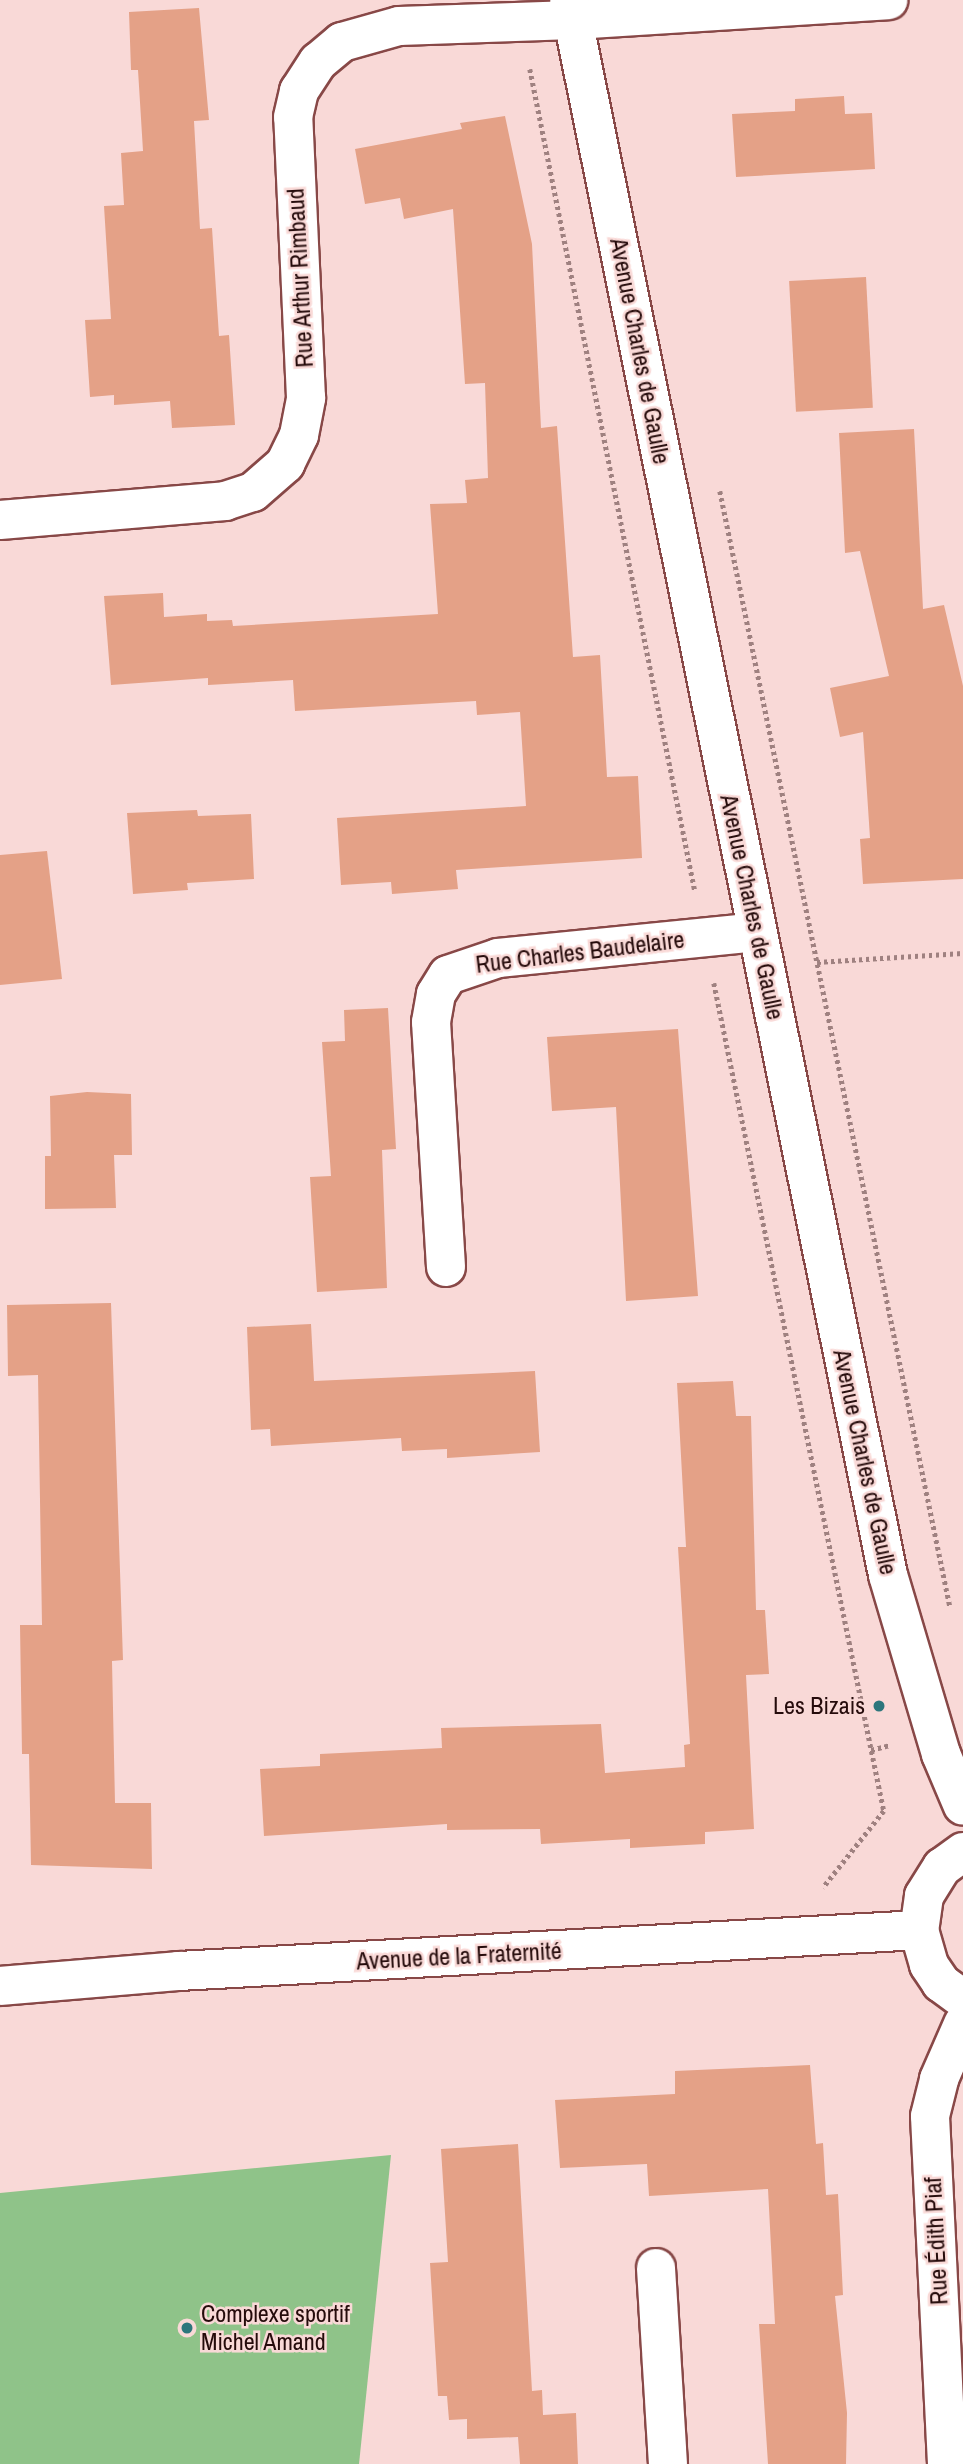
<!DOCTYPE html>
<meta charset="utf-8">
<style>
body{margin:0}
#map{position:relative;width:963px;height:2464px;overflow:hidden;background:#f9d9d7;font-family:"Archivo Narrow",sans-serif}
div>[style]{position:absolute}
.green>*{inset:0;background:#8fc389}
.building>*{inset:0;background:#e4a187;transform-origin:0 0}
.path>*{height:4.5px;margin-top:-2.25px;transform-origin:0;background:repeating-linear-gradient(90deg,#9f8180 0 3.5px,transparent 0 7px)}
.roads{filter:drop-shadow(2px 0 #884847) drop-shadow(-2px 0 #884847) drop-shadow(0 2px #884847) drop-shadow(0 -2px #884847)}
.street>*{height:38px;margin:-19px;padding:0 19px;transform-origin:19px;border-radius:19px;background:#fff}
.dots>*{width:19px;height:19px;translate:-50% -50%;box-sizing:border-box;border:4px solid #f9d9d7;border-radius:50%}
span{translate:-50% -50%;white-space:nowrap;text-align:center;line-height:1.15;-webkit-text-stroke:5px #f9d9d7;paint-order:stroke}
.street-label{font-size:24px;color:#250b0b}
.poi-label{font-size:24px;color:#250b0b}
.right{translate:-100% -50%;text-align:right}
.left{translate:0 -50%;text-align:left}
</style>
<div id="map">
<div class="green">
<div style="clip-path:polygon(391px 2155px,359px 2464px,0 2464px,0 2193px)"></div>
</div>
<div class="building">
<div style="clip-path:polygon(199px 8px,209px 120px,194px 121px,200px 229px,212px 228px,219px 336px,229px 335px,235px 425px,172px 428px,170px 401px,114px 405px,114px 395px,90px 397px,85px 320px,111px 319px,104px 206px,124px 205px,121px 153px,143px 151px,138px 70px,131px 70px,129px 12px)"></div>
<div style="clip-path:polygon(844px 96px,845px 114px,872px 113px,875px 169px,736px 177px,732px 114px,795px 111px,795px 99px)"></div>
<div style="clip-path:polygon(505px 116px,532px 244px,541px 428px,557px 426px,573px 657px,600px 655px,607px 777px,638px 776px,642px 858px,456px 870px,458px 889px,392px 894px,391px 882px,341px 885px,337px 818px,526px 806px,520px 712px,477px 715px,476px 701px,295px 711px,293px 680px,208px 685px,208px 678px,111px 685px,104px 596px,163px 593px,164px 617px,207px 614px,207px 621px,232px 620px,233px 626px,438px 614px,430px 504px,467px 503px,465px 480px,488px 478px,485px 383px,465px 384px,453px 209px,404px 219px,400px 198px,365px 204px,355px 149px,462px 129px,460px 123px)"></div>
<div style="left:866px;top:277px;width:131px;height:77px;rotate:87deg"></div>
<div style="clip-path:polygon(914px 429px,923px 609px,944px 605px,963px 686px,963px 879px,863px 884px,860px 839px,870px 838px,863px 732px,840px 737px,830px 688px,889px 676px,860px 551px,845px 553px,839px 433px)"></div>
<div style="clip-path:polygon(197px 810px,198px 816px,251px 814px,254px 879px,187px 883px,188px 890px,133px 894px,127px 813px)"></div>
<div style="clip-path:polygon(47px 851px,62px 979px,0 985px,0 855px)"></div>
<div style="clip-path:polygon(388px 1008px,396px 1149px,382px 1150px,387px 1288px,317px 1292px,310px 1177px,331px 1176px,322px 1042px,345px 1041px,344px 1010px)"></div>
<div style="clip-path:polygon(678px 1029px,698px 1296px,626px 1301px,616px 1107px,552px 1111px,547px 1037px)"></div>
<div style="clip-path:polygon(87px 1092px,131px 1094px,132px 1155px,114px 1155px,116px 1208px,45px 1209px,45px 1156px,51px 1156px,50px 1096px)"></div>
<div style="clip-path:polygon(111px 1303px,123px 1660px,112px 1661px,115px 1803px,151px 1803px,152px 1869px,31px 1865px,29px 1754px,22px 1754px,20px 1625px,42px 1625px,38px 1375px,8px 1376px,7px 1305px)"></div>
<div style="clip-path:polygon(311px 1324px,314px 1381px,535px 1371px,540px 1452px,447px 1458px,447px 1449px,402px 1451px,401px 1438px,271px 1446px,270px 1429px,251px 1430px,247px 1327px)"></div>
<div style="clip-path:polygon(733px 1381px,736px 1416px,751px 1416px,756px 1610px,765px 1610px,769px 1674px,746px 1675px,754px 1829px,705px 1832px,705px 1844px,630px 1848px,630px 1839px,541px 1844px,540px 1829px,447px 1830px,447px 1824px,264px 1836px,260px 1769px,320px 1766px,320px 1754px,442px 1748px,441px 1728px,601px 1724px,605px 1773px,685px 1767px,684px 1745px,690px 1744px,678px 1547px,686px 1547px,677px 1383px)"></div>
<div style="clip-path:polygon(810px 2065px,816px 2144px,823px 2143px,826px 2195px,838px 2194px,843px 2295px,835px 2296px,847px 2413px,846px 2464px,768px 2464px,759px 2324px,775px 2324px,768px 2189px,649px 2196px,647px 2164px,560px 2168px,555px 2100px,675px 2094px,675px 2071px)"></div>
<div style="clip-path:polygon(518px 2144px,532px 2391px,542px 2390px,543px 2415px,576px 2413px,578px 2464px,520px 2464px,518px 2437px,467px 2439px,467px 2419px,449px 2420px,447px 2396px,438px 2396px,430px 2263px,448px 2262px,441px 2149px)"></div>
</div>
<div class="path">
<div style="left:530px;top:69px;width:838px;rotate:78.65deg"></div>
<div style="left:720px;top:491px;width:1139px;rotate:78.35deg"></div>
<div style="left:817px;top:962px;width:146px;rotate:-3.5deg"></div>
<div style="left:714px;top:983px;width:845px;rotate:78.4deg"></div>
<div style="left:884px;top:1811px;width:98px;rotate:128.4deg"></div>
<div style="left:871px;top:1750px;width:20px;rotate:-15deg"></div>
</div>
<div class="roads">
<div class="street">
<div style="left:569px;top:0;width:1607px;rotate:78.55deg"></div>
<div style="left:888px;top:1575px;width:187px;rotate:73.5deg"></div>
<div style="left:941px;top:1754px;width:56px;rotate:67.1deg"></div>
<div style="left:0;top:520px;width:226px;rotate:-4.8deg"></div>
<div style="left:225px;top:501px;width:29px;rotate:-18deg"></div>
<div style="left:253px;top:492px;width:43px;rotate:-41.2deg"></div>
<div style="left:285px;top:464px;width:32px;rotate:-64deg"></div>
<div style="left:299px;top:435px;width:38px;rotate:-79deg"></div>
<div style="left:306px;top:398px;width:281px;rotate:-92.6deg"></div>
<div style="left:293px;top:117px;width:27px;rotate:-77deg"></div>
<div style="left:299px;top:91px;width:35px;rotate:-57deg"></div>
<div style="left:318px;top:62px;width:31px;rotate:-40deg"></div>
<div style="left:342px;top:42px;width:59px;rotate:-15.7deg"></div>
<div style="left:399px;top:26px;width:174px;rotate:-2deg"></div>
<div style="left:573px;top:20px;width:316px;rotate:-3.6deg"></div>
<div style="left:446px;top:1267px;width:245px;rotate:-93.5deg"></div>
<div style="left:431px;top:1022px;width:28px;rotate:-80deg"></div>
<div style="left:436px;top:994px;width:22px;rotate:-58deg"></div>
<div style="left:448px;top:975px;width:53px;rotate:-18.8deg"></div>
<div style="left:498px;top:958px;width:260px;rotate:-5.7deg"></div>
<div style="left:963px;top:1852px;width:26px;rotate:144deg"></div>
<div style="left:942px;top:1867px;width:34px;rotate:122deg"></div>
<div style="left:924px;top:1896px;width:34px;rotate:98deg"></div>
<div style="left:919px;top:1930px;width:36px;rotate:74deg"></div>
<div style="left:929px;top:1965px;width:22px;rotate:56deg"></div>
<div style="left:941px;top:1983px;width:27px;rotate:36deg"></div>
<div style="left:0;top:1986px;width:180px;rotate:-4.8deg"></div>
<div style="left:179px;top:1971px;width:741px;rotate:-3.17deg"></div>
<div style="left:656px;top:2268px;width:196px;rotate:86.5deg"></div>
<div style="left:947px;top:2464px;width:348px;rotate:-92.8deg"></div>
<div style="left:930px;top:2116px;width:38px;rotate:-76deg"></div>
<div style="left:939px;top:2079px;width:60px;rotate:-66.4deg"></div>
</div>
</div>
<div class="dots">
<div style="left:879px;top:1706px;background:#2d767c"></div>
<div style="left:187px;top:2328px;background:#2d767c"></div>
</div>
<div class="street-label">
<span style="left:300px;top:278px;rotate:-93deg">Rue Arthur Rimbaud</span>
<span style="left:640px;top:351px;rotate:79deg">Avenue Charles de Gaulle</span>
<span style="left:752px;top:907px;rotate:78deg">Avenue Charles de Gaulle</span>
<span style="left:580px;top:952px;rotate:-7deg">Rue Charles Baudelaire</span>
<span style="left:865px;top:1462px;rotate:78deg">Avenue Charles de Gaulle</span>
<span style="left:459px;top:1956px;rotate:-3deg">Avenue de la Fraternité</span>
<span style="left:936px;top:2241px;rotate:-93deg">Rue Édith Piaf</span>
</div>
<div class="poi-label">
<span class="right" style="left:865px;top:1706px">Les Bizais</span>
<span class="left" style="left:201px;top:2328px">Complexe sportif<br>Michel Amand</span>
</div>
</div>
